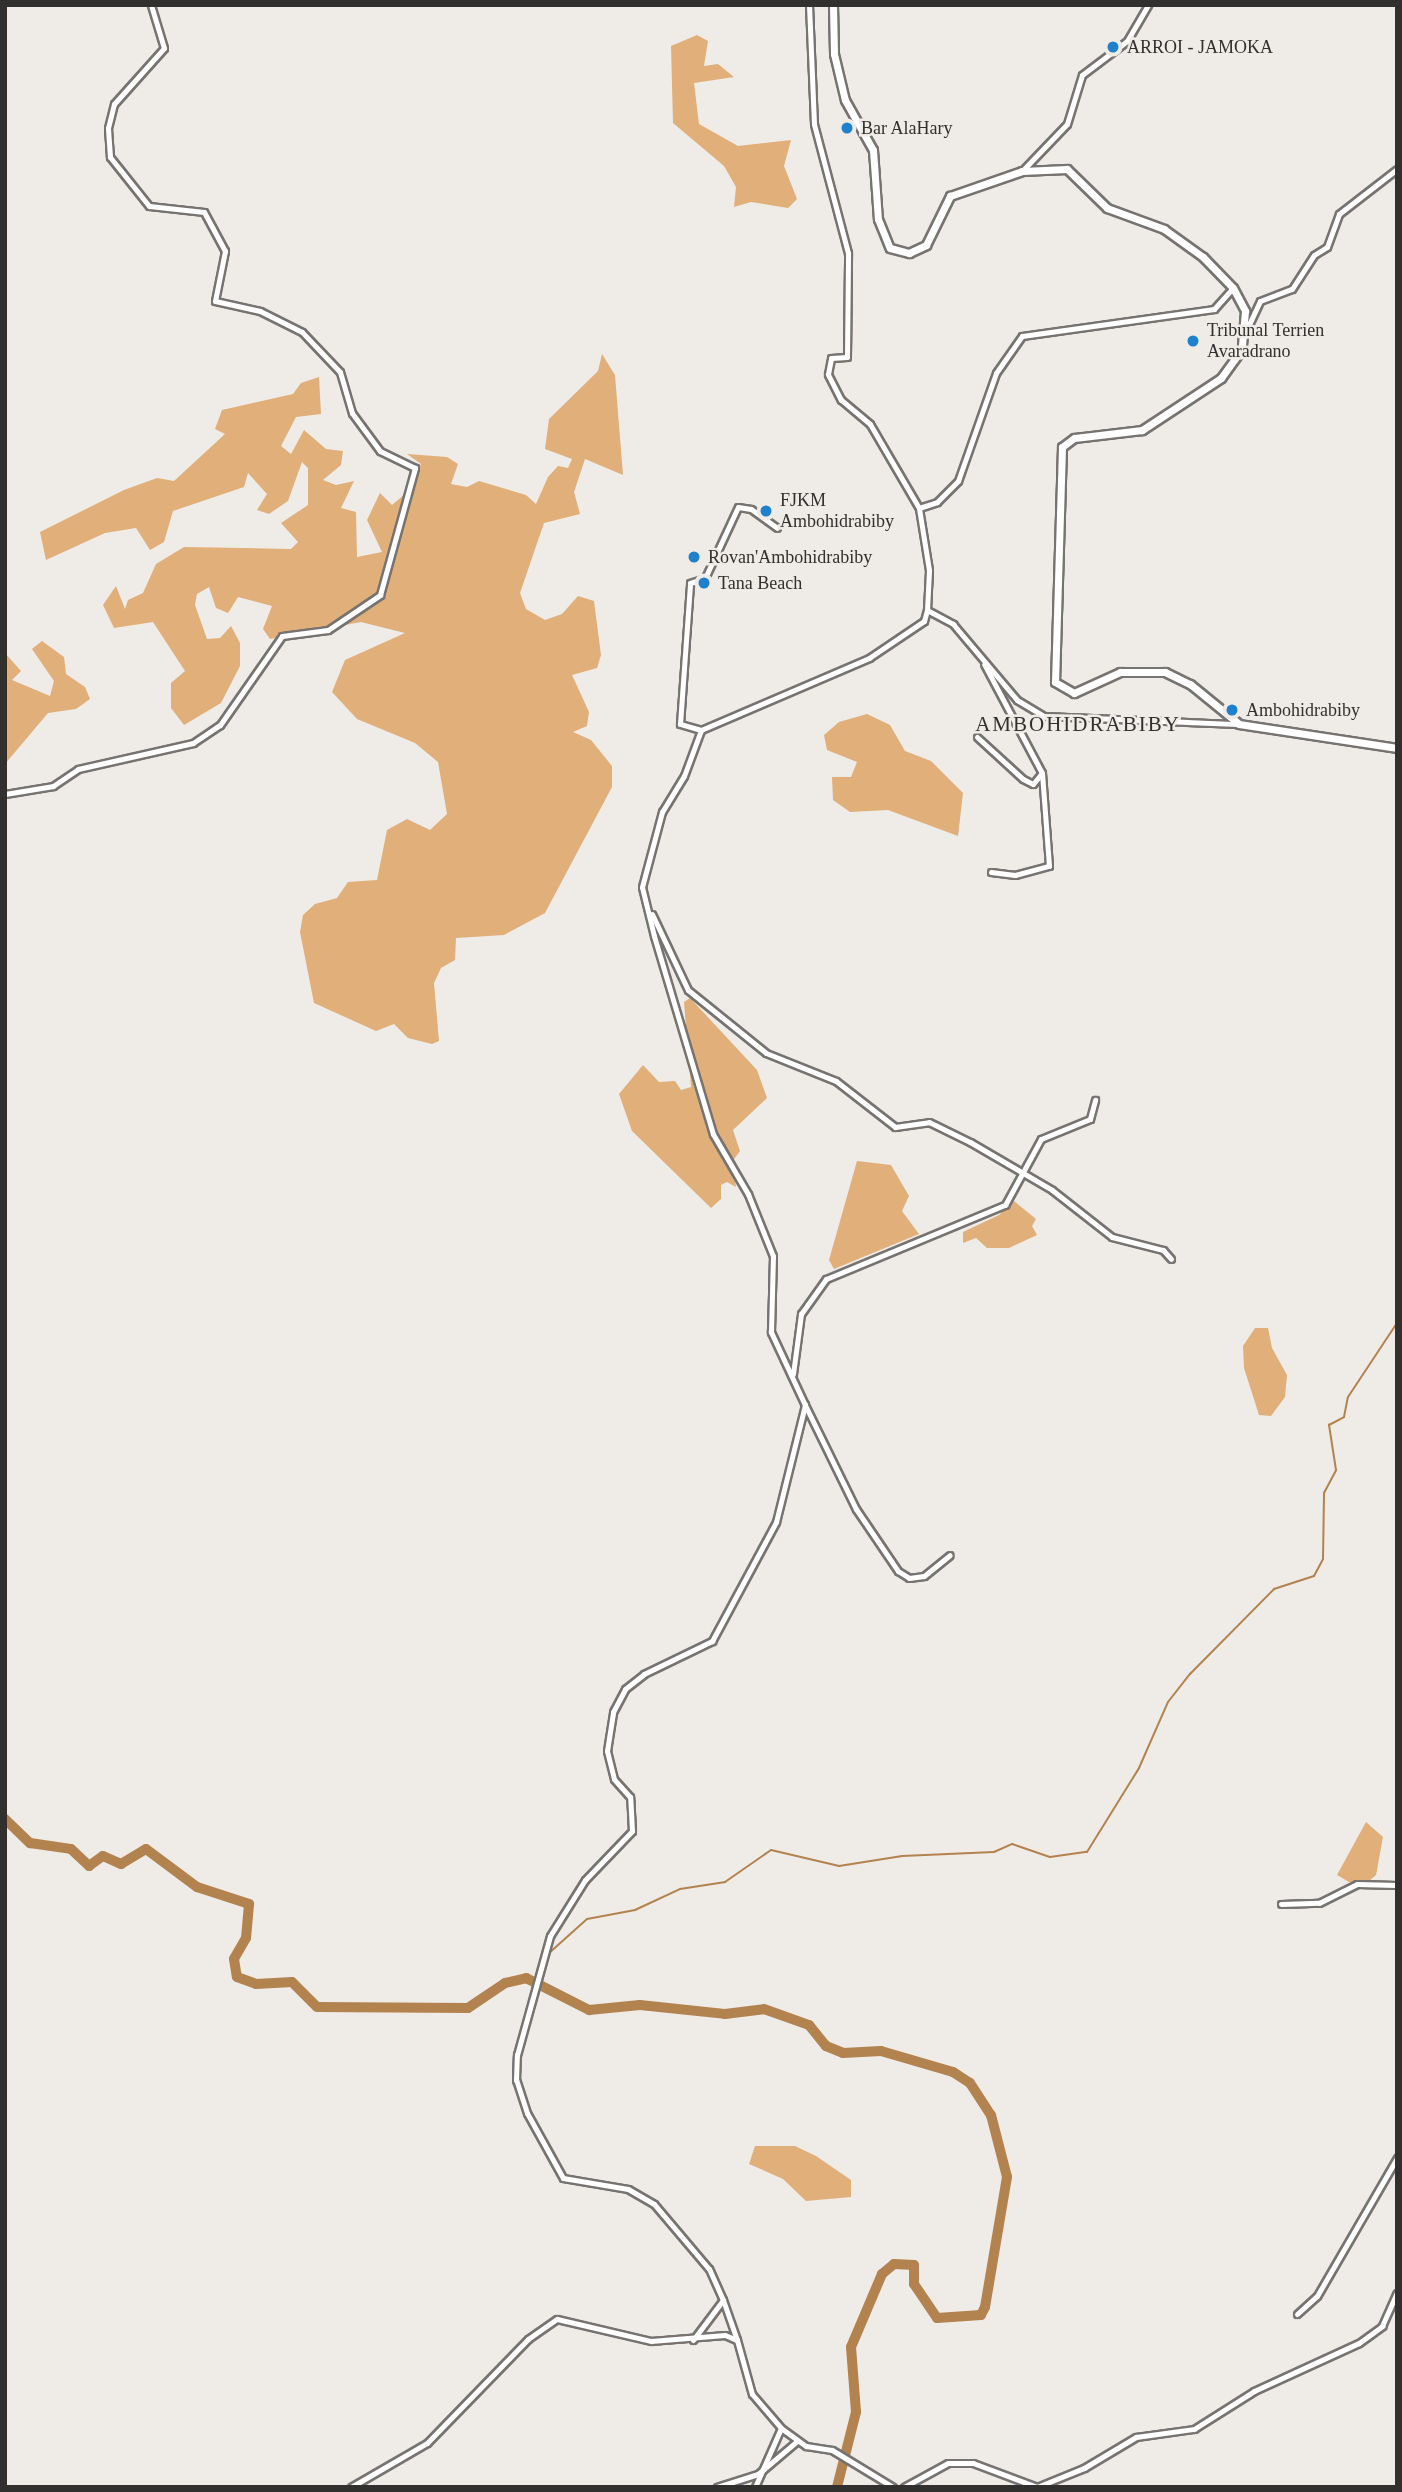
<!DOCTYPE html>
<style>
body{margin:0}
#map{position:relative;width:1402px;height:2492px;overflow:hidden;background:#efebe7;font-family:Georgia,serif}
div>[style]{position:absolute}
.forest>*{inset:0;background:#e1af7a}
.stream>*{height:2px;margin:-1px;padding:0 1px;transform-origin:1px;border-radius:1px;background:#b3834f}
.river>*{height:10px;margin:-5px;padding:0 5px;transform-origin:5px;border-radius:5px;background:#b3834f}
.roads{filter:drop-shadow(2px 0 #767370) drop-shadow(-2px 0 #767370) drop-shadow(0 2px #767370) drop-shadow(0 -2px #767370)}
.street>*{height:5px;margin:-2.5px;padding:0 2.5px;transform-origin:2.5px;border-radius:2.5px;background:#fff}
.secondary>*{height:7px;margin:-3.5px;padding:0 3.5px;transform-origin:3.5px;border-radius:3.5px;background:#fff}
.dots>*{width:19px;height:19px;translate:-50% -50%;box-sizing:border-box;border:4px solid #efebe7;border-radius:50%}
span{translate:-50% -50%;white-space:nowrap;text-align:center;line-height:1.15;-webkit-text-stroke:5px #efebe7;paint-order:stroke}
.poi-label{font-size:18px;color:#32302f}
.left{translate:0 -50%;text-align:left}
.quarter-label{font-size:21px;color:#32302f;letter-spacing:2px}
.frame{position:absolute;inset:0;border:7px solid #32302f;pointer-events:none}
</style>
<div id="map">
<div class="forest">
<div style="clip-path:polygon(697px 35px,708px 41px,704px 66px,718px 64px,734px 77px,694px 83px,699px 124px,738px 146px,791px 140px,784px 166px,797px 199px,788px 208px,751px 202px,734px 207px,736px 187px,724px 166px,673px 123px,671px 46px)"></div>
<div style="clip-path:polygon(602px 354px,615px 375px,623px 475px,585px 459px,574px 492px,580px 514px,544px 523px,520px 593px,526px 609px,545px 620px,562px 614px,578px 596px,594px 601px,601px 655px,597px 668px,572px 675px,589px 712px,587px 726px,573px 732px,591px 740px,612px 766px,612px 787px,545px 913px,504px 935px,456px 938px,455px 960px,441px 968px,434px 983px,439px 1041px,432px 1044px,408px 1038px,394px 1024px,376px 1031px,314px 1003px,300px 932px,303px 915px,315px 904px,337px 898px,348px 882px,377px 880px,387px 830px,407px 819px,430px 830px,447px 814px,438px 762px,415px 743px,357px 719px,332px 692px,345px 660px,405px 633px,361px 622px,270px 639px,263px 629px,272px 606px,238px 597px,228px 613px,216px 608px,209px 587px,197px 594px,195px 605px,207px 639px,220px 638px,231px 626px,240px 643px,240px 666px,221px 703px,184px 725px,171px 708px,171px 683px,185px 671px,153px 622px,114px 628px,103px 605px,116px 586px,125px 609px,128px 600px,143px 593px,156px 564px,184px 547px,291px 549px,298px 542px,281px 523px,308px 505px,308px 468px,302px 462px,288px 501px,269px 514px,257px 510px,267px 494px,248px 473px,244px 487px,173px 511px,164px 542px,150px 550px,136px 528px,105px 533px,46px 560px,40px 532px,124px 490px,157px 478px,174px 481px,225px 434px,215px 429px,222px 410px,293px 394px,301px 383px,319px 377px,321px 414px,296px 417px,281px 446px,291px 454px,304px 430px,326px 449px,343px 451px,341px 465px,323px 480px,336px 485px,354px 481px,341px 508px,356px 512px,357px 557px,382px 552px,367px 520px,380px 493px,392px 505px,412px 488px,421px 464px,407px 454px,447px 457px,458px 464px,451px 484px,467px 487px,479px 481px,526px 495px,536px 504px,548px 477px,558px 466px,568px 468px,572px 459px,545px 449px,549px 419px,598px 371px)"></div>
<div style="clip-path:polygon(42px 641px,64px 657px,66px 674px,85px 687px,90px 699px,76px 709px,48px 713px,5px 764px,5px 653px,21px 671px,12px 680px,50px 696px,54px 681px,32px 649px)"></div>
<div style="clip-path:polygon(867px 714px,890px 725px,905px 751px,931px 761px,963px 793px,958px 836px,888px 810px,850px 812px,833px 800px,832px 777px,851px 777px,857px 762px,827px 750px,824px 735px,839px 722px)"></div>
<div style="clip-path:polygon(690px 998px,757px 1070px,767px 1098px,733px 1130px,740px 1151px,732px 1162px,736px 1187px,727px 1182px,721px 1185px,721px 1199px,711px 1208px,632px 1131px,619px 1094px,643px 1065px,659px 1082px,675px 1081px,681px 1090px,691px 1087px,684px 1002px)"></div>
<div style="clip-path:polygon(857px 1161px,891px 1165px,909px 1196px,902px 1211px,919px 1234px,834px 1269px,829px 1260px)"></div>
<div style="clip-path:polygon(1014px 1201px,1036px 1219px,1032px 1226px,1037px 1235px,1009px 1248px,987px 1248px,976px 1238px,963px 1243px,963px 1232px,999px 1215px)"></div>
<div style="clip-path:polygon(1255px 1328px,1268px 1328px,1272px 1348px,1287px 1375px,1285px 1397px,1271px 1416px,1259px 1415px,1244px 1368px,1243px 1346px)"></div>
<div style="clip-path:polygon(1366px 1822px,1383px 1837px,1376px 1875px,1368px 1882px,1349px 1882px,1337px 1875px)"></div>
<div style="clip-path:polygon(755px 2146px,795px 2146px,816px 2156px,851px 2180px,851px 2197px,806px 2201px,783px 2179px,749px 2164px)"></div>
</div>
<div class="stream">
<div style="left:548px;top:1954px;width:52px;rotate:-41.9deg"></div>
<div style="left:587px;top:1919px;width:49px;rotate:-10.6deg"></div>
<div style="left:635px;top:1910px;width:50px;rotate:-25deg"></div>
<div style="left:680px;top:1889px;width:46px;rotate:-8.8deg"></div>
<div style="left:725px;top:1882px;width:56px;rotate:-34.8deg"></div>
<div style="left:771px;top:1850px;width:70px;rotate:13.2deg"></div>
<div style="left:839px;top:1866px;width:64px;rotate:-9deg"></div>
<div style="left:902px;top:1856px;width:92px;rotate:-2.5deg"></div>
<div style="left:994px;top:1852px;width:20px;rotate:-24deg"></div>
<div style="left:1012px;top:1844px;width:40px;rotate:18.9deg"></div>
<div style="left:1050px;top:1857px;width:37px;rotate:-8deg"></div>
<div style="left:1087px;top:1852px;width:99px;rotate:-58.2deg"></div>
<div style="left:1139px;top:1768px;width:72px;rotate:-66.3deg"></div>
<div style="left:1168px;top:1702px;width:36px;rotate:-52deg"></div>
<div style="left:1190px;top:1674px;width:120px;rotate:-45.3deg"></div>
<div style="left:1274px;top:1589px;width:42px;rotate:-18deg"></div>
<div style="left:1314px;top:1576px;width:19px;rotate:-62deg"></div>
<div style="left:1323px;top:1559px;width:66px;rotate:-89.1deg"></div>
<div style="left:1324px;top:1493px;width:26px;rotate:-62deg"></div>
<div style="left:1336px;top:1470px;width:46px;rotate:-98.8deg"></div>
<div style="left:1329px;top:1425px;width:17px;rotate:-28deg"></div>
<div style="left:1344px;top:1417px;width:20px;rotate:-79deg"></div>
<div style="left:1348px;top:1397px;width:89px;rotate:-56.5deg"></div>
<div style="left:541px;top:1981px;width:22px;rotate:-77deg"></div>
</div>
<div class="river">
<div style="left:5px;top:1819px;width:35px;rotate:44deg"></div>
<div style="left:30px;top:1843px;width:41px;rotate:8.3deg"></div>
<div style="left:71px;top:1849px;width:25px;rotate:43deg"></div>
<div style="left:89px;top:1866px;width:17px;rotate:-36deg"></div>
<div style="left:103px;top:1856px;width:20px;rotate:24deg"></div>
<div style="left:121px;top:1864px;width:29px;rotate:-31deg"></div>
<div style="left:146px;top:1849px;width:64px;rotate:36.7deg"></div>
<div style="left:197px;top:1887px;width:55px;rotate:18.1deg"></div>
<div style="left:249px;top:1904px;width:34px;rotate:95deg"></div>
<div style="left:246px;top:1938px;width:24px;rotate:120deg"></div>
<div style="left:234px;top:1959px;width:18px;rotate:81deg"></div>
<div style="left:237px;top:1977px;width:20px;rotate:20deg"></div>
<div style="left:256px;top:1984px;width:36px;rotate:-3deg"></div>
<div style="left:292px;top:1982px;width:35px;rotate:45deg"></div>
<div style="left:317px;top:2007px;width:151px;rotate:0.4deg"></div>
<div style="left:468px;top:2008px;width:45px;rotate:-34deg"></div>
<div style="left:505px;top:1983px;width:22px;rotate:-13deg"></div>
<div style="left:526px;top:1978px;width:71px;rotate:26.9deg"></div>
<div style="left:589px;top:2010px;width:51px;rotate:-5.6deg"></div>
<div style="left:640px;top:2005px;width:85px;rotate:6deg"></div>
<div style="left:725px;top:2014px;width:39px;rotate:-7deg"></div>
<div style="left:764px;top:2009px;width:48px;rotate:19.6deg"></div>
<div style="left:809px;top:2025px;width:27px;rotate:51deg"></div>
<div style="left:826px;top:2046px;width:18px;rotate:22deg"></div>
<div style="left:843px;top:2053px;width:38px;rotate:-3deg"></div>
<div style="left:881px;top:2051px;width:75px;rotate:16.3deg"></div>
<div style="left:953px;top:2072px;width:20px;rotate:33deg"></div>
<div style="left:970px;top:2083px;width:38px;rotate:57deg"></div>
<div style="left:991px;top:2115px;width:64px;rotate:75.5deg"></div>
<div style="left:1007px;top:2177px;width:132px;rotate:99.6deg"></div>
<div style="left:985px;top:2307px;width:9px;rotate:117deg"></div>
<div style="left:981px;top:2315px;width:44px;rotate:176.1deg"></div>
<div style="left:937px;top:2318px;width:41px;rotate:-124.1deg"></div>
<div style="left:914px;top:2284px;width:19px;rotate:-90deg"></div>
<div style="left:914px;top:2265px;width:20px;rotate:-177deg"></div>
<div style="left:894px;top:2264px;width:16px;rotate:140deg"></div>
<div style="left:882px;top:2274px;width:79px;rotate:113deg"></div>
<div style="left:851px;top:2347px;width:65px;rotate:85.6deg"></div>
<div style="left:856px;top:2412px;width:77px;rotate:104.2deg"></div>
</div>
<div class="roads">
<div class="street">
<div style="left:1022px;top:171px;width:65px;rotate:-46.2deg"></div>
<div style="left:1067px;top:124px;width:51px;rotate:-73deg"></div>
<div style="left:1082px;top:75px;width:56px;rotate:-37.1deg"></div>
<div style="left:1127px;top:41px;width:42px;rotate:-59.7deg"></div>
<div style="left:1246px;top:331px;width:33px;rotate:-65deg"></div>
<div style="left:1260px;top:301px;width:34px;rotate:-21deg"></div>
<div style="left:1292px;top:289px;width:40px;rotate:-57.1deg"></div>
<div style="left:1314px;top:255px;width:15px;rotate:-32deg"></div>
<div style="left:1327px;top:247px;width:35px;rotate:-70deg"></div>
<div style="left:1339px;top:214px;width:73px;rotate:-37.8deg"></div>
<div style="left:919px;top:508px;width:19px;rotate:-18deg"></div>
<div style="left:937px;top:502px;width:30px;rotate:-45deg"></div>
<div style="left:958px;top:481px;width:114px;rotate:-70.6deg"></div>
<div style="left:996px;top:373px;width:45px;rotate:-54.9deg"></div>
<div style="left:1022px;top:336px;width:194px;rotate:-8deg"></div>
<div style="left:1214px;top:309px;width:28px;rotate:-48deg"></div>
<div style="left:927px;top:610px;width:30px;rotate:28deg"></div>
<div style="left:953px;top:624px;width:99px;rotate:49.9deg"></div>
<div style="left:1017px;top:700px;width:31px;rotate:31deg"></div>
<div style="left:1044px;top:716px;width:194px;rotate:2.4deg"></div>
<div style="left:701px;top:730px;width:22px;rotate:-164deg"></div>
<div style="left:680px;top:724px;width:141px;rotate:-85.9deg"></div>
<div style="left:690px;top:583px;width:16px;rotate:-18deg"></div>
<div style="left:705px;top:578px;width:78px;rotate:-65.1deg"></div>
<div style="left:738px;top:507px;width:13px;rotate:9deg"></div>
<div style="left:751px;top:509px;width:32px;rotate:36deg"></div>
<div style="left:977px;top:737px;width:62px;rotate:42.4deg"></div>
<div style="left:1023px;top:779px;width:11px;rotate:27deg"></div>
<div style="left:1033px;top:784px;width:14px;rotate:-51deg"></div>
<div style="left:1042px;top:773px;width:123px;rotate:-118deg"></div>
<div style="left:5px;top:794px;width:49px;rotate:-9.5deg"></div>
<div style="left:53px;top:786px;width:30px;rotate:-34deg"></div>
<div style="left:78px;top:769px;width:118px;rotate:-12.7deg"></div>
<div style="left:193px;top:743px;width:32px;rotate:-34deg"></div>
<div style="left:220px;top:725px;width:108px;rotate:-55.1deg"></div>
<div style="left:282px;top:636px;width:46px;rotate:-7.4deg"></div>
<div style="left:328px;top:630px;width:63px;rotate:-33.9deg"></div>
<div style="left:380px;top:595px;width:132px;rotate:-74.6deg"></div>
<div style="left:415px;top:468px;width:39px;rotate:-154deg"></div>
<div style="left:380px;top:451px;width:47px;rotate:-126.4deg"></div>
<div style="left:352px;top:413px;width:43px;rotate:-106.3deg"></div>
<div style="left:340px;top:372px;width:55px;rotate:-133.5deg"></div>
<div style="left:302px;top:332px;width:47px;rotate:-153.4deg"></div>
<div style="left:260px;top:311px;width:46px;rotate:-167.5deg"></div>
<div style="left:215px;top:301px;width:51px;rotate:-78.7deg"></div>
<div style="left:225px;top:251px;width:44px;rotate:-118.3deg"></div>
<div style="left:204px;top:212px;width:55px;rotate:-173.8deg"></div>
<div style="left:149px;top:206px;width:63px;rotate:-128.5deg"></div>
<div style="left:110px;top:157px;width:29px;rotate:-94deg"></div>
<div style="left:108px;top:128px;width:25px;rotate:-76deg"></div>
<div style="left:114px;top:104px;width:75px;rotate:-48.2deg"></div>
<div style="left:164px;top:48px;width:45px;rotate:-106.8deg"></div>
<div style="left:991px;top:872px;width:24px;rotate:7deg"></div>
<div style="left:1015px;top:875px;width:35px;rotate:-15deg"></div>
<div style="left:1049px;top:866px;width:93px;rotate:-94.3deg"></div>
<div style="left:652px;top:914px;width:84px;rotate:64.7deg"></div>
<div style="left:688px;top:990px;width:100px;rotate:38.9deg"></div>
<div style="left:766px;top:1053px;width:75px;rotate:21.8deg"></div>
<div style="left:836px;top:1081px;width:75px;rotate:37.9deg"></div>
<div style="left:895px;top:1127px;width:34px;rotate:-8deg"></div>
<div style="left:929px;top:1122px;width:46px;rotate:26deg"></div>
<div style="left:970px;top:1142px;width:95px;rotate:30.3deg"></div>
<div style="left:1052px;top:1190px;width:76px;rotate:38.1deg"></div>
<div style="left:1112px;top:1237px;width:53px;rotate:14.3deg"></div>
<div style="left:1163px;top:1250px;width:12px;rotate:48deg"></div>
<div style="left:793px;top:1374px;width:61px;rotate:-82.4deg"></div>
<div style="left:801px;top:1314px;width:43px;rotate:-54.5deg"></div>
<div style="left:826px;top:1279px;width:194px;rotate:-22.5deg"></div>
<div style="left:1005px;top:1205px;width:75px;rotate:-61.4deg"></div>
<div style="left:1041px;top:1139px;width:53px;rotate:-22.2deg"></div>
<div style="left:1090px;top:1119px;width:20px;rotate:-75deg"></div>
<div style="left:805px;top:1405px;width:116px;rotate:63.9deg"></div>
<div style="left:856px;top:1509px;width:75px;rotate:55.9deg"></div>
<div style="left:898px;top:1571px;width:13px;rotate:32deg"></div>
<div style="left:909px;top:1578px;width:15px;rotate:-8deg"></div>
<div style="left:924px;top:1576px;width:33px;rotate:-39deg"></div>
<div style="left:1281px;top:1904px;width:38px;rotate:-2deg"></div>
<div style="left:1319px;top:1903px;width:42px;rotate:-26.6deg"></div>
<div style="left:1357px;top:1884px;width:40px;rotate:1.4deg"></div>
<div style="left:723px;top:2300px;width:42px;rotate:70.7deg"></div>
<div style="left:1297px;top:2314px;width:27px;rotate:-42deg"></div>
<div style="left:1317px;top:2296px;width:160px;rotate:-59.9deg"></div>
<div style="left:693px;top:2340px;width:50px;rotate:-53.1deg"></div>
<div style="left:723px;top:2300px;width:34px;rotate:-114deg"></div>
<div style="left:709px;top:2269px;width:85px;rotate:-130.2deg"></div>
<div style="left:654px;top:2204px;width:30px;rotate:-150deg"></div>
<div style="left:628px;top:2189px;width:66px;rotate:-170.4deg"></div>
<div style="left:563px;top:2178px;width:74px;rotate:-119deg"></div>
<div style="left:527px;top:2113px;width:35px;rotate:-108deg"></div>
<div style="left:516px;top:2080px;width:25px;rotate:-88deg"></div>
<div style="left:517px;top:2055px;width:123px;rotate:-74.5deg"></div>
<div style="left:550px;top:1936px;width:66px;rotate:-58deg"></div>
<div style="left:585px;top:1880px;width:68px;rotate:-46.2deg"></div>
<div style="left:632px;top:1831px;width:34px;rotate:-93deg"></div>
<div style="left:630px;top:1797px;width:24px;rotate:-132deg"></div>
<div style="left:614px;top:1779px;width:29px;rotate:-104deg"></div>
<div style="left:607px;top:1751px;width:39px;rotate:-81deg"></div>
<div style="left:613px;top:1712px;width:26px;rotate:-62deg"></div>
<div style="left:625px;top:1689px;width:24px;rotate:-38deg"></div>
<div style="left:644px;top:1674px;width:76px;rotate:-25.9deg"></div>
<div style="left:712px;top:1641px;width:135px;rotate:-61.7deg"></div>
<div style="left:776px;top:1522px;width:121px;rotate:-76.1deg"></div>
<div style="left:805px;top:1405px;width:81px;rotate:-115deg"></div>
<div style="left:771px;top:1332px;width:76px;rotate:-88.5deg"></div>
<div style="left:773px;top:1256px;width:67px;rotate:-112deg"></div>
<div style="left:748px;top:1194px;width:69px;rotate:-120.3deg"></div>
<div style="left:713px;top:1134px;width:207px;rotate:-106.6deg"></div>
<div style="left:654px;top:936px;width:50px;rotate:-103.8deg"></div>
<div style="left:642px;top:887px;width:78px;rotate:-75.1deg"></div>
<div style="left:662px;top:812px;width:42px;rotate:-58.6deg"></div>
<div style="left:684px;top:776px;width:49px;rotate:-69.7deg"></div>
<div style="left:701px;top:730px;width:183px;rotate:-23.2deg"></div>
<div style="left:869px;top:658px;width:66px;rotate:-33.9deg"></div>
<div style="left:924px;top:621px;width:11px;rotate:-75deg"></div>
<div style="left:927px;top:610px;width:40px;rotate:-87.1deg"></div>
<div style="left:929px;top:570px;width:63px;rotate:-99.2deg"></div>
<div style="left:919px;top:508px;width:97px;rotate:-120.3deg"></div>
<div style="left:870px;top:424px;width:38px;rotate:-140deg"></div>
<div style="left:841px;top:400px;width:29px;rotate:-117deg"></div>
<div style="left:828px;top:374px;width:16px;rotate:-79deg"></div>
<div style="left:831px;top:358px;width:16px;rotate:-4deg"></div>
<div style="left:847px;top:357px;width:104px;rotate:-89.4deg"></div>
<div style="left:848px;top:253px;width:133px;rotate:-104.8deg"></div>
<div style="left:814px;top:124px;width:119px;rotate:-92.4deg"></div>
<div style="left:351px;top:2487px;width:88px;rotate:-30.1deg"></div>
<div style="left:427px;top:2443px;width:145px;rotate:-45.8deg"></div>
<div style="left:528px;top:2339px;width:35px;rotate:-35deg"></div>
<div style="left:557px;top:2319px;width:97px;rotate:13.2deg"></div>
<div style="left:651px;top:2341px;width:74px;rotate:-4.6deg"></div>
<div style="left:725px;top:2335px;width:13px;rotate:23deg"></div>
<div style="left:737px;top:2340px;width:56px;rotate:74.5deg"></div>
<div style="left:752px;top:2394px;width:45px;rotate:49.5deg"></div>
<div style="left:781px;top:2428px;width:31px;rotate:36deg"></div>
<div style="left:806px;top:2446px;width:26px;rotate:9deg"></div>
<div style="left:832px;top:2450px;width:71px;rotate:31.2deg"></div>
<div style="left:717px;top:2487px;width:43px;rotate:-17.6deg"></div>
<div style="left:758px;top:2474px;width:51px;rotate:-40.2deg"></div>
<div style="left:755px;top:2487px;width:64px;rotate:-66.2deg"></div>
<div style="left:904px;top:2487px;width:50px;rotate:-28.6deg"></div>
<div style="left:948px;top:2463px;width:25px"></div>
<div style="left:973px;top:2463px;width:68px;rotate:20.6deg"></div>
<div style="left:1037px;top:2487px;width:51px;rotate:-22deg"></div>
<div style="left:1084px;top:2468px;width:61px;rotate:-30.8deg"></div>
<div style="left:1136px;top:2437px;width:59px;rotate:-7.9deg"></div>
<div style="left:1194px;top:2429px;width:71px;rotate:-32.3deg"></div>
<div style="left:1254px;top:2391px;width:115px;rotate:-24.6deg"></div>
<div style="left:1359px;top:2343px;width:29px;rotate:-36deg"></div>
<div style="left:1382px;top:2326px;width:36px;rotate:-66deg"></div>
</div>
<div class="secondary">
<div style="left:833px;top:5px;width:49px;rotate:88.8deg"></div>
<div style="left:834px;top:54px;width:47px;rotate:76.6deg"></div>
<div style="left:845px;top:100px;width:57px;rotate:60.8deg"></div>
<div style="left:873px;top:150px;width:69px;rotate:85.9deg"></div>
<div style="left:878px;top:219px;width:31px;rotate:68deg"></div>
<div style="left:890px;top:248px;width:20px;rotate:15deg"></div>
<div style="left:909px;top:253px;width:19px;rotate:-25deg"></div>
<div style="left:926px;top:245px;width:55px;rotate:-63.9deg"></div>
<div style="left:950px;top:196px;width:76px;rotate:-19.1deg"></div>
<div style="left:1022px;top:171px;width:45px;rotate:-2.5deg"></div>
<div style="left:1067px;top:169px;width:56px;rotate:44.3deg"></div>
<div style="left:1107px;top:208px;width:61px;rotate:20.2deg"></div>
<div style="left:1164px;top:229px;width:48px;rotate:35.7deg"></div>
<div style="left:1203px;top:257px;width:43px;rotate:45.9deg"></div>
<div style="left:1233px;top:288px;width:26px;rotate:62deg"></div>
<div style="left:1245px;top:311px;width:38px;rotate:95deg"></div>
<div style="left:1242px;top:349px;width:36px;rotate:126deg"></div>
<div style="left:1221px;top:378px;width:95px;rotate:146.6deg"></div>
<div style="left:1142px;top:430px;width:68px;rotate:173.3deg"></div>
<div style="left:1074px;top:438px;width:15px;rotate:143deg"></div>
<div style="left:1062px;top:447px;width:235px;rotate:91.7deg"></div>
<div style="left:1055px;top:682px;width:22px;rotate:30deg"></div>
<div style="left:1074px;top:693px;width:51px;rotate:-24.5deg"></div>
<div style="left:1120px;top:672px;width:45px"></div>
<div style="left:1165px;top:672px;width:28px;rotate:26deg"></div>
<div style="left:1190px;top:684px;width:63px;rotate:39.2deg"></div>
<div style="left:1239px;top:724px;width:160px;rotate:8.6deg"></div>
</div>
</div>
<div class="dots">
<div style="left:1113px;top:47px;background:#1f81cd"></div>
<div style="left:847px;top:128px;background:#1f81cd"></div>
<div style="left:1193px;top:341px;background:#1f81cd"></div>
<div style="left:766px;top:511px;background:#1f81cd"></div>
<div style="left:694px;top:557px;background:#1f81cd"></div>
<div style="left:704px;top:583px;background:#1f81cd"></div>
<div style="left:1232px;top:710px;background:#1f81cd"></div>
</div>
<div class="poi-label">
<span class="left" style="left:1127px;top:47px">ARROI - JAMOKA</span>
<span class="left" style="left:861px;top:128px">Bar AlaHary</span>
<span class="left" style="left:1207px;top:341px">Tribunal Terrien<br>Avaradrano</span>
<span class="left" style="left:780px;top:511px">FJKM<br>Ambohidrabiby</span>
<span class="left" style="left:708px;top:557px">Rovan'Ambohidrabiby</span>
<span class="left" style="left:718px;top:583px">Tana Beach</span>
<span class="left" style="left:1246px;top:710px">Ambohidrabiby</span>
</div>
<div class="quarter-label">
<span style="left:1078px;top:724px">AMBOHIDRABIBY</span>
</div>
<div class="frame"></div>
</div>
